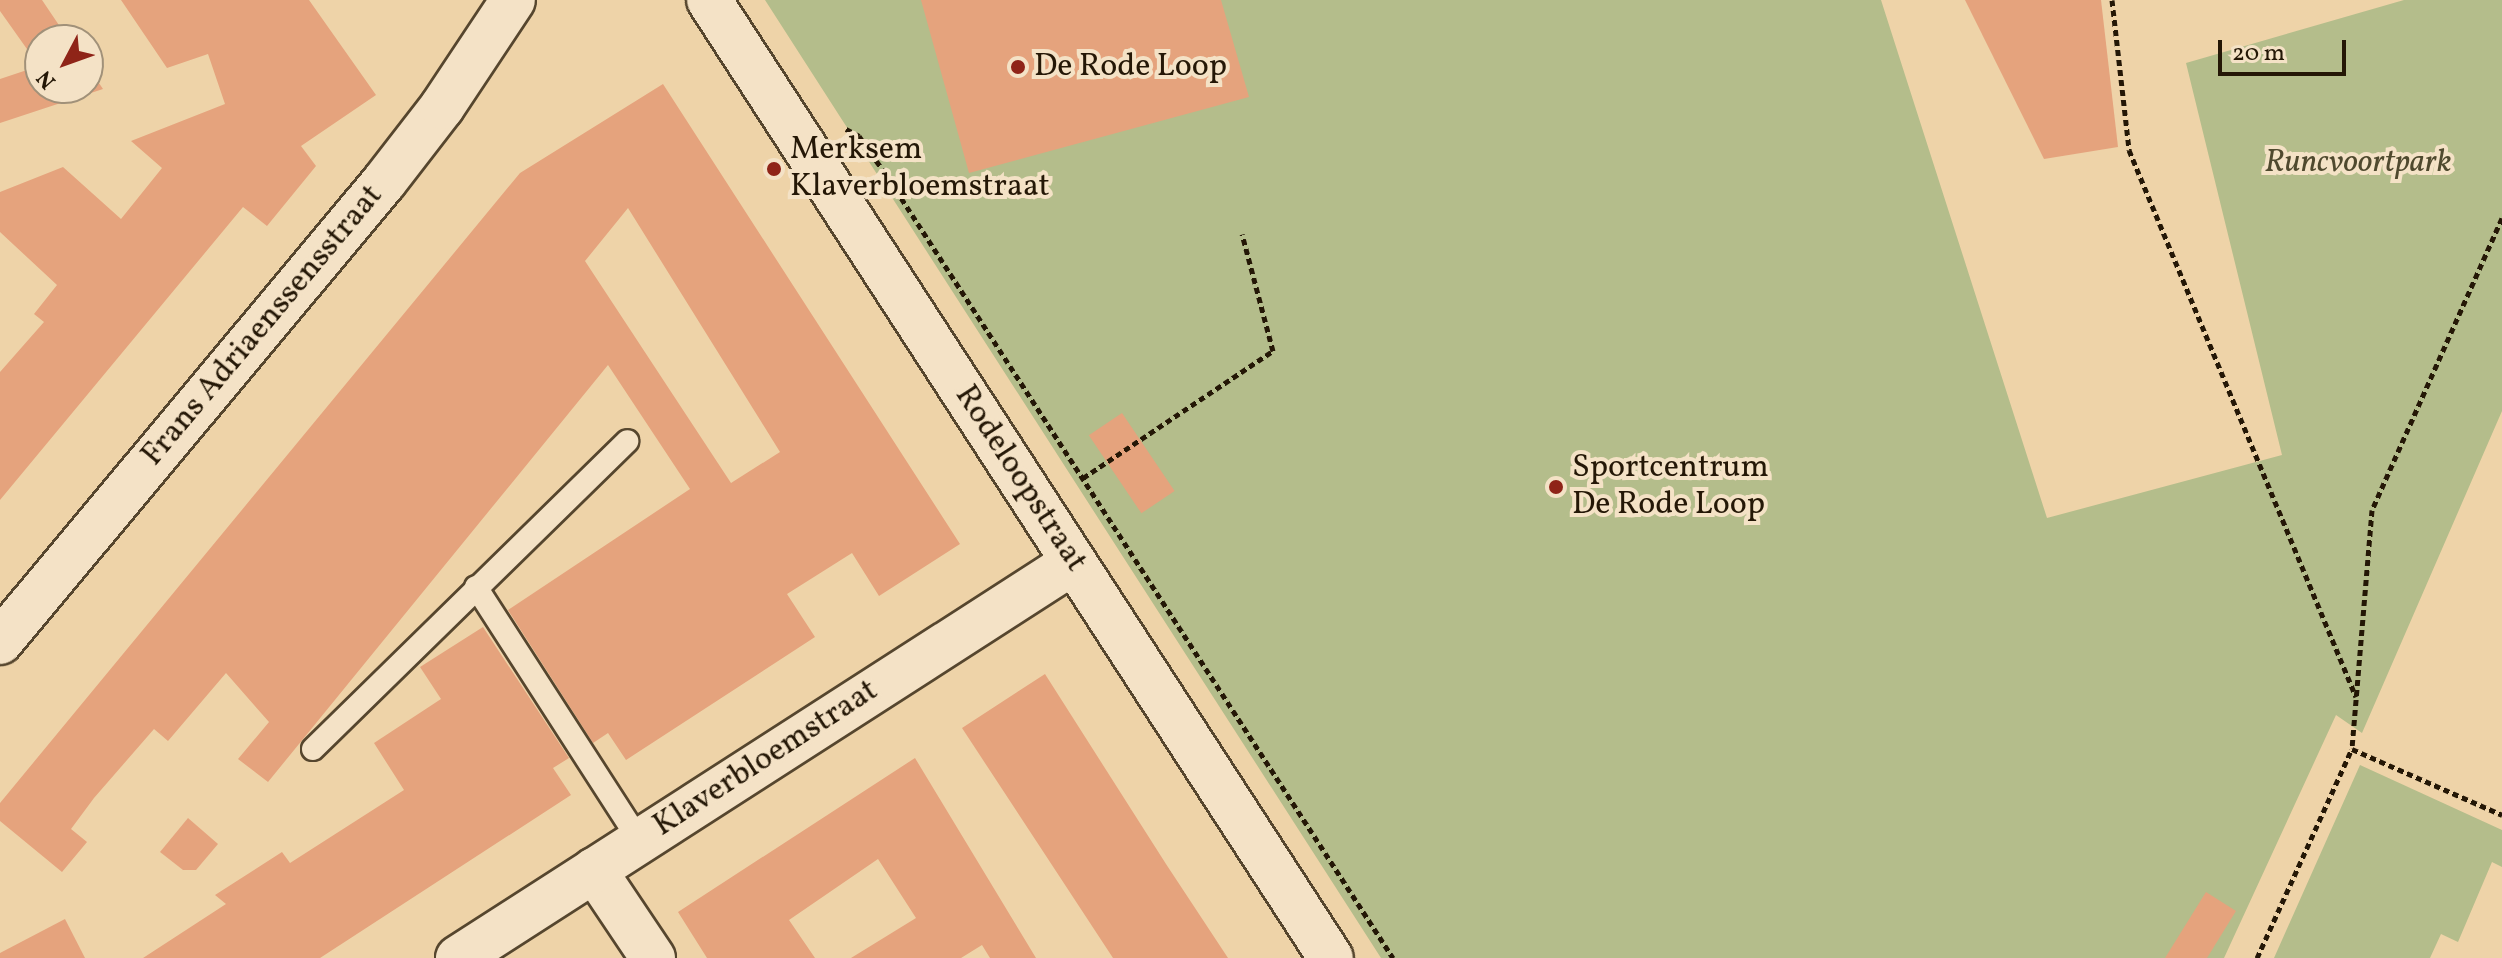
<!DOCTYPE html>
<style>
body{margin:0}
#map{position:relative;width:2502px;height:958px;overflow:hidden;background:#eed3a8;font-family:Vollkorn,serif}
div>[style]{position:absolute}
.green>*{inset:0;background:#b4bd8b}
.building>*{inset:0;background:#e5a37d;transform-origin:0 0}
.path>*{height:5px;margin-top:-2.5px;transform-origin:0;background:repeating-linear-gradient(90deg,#241706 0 6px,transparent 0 10px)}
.roads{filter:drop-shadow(2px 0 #56462e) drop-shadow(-2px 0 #56462e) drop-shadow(0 2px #56462e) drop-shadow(0 -2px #56462e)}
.lane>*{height:22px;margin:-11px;padding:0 11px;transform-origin:11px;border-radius:11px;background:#f4e2c6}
.street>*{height:44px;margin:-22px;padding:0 22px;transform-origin:22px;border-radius:22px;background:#f4e2c6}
.dots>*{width:22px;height:22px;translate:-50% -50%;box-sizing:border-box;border:4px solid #f4e2c6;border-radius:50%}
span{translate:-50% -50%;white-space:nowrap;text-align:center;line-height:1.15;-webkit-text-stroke:8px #f4e2c6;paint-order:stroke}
.poi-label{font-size:32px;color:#241706}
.left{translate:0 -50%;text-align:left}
.park-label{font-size:32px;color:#4f492e;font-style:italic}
.street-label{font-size:32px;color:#241706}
.north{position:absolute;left:24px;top:24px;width:80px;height:80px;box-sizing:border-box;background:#f4e2c6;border:2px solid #a19179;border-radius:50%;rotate:229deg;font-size:22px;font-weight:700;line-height:32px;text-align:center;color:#241706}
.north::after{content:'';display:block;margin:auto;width:28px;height:36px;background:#8f2418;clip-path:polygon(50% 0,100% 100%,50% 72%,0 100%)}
.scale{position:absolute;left:2218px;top:40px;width:128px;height:36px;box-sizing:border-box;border:4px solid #241706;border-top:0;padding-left:10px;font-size:24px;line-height:28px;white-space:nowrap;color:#241706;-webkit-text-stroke:6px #f4e2c6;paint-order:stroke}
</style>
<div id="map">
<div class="green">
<div style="clip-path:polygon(765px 0,1881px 0,2047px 518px,2282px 455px,2186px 63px,2404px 0,2502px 0,2502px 411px,2362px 733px,2336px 715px,2224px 958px,1381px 958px)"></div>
<div style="clip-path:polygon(2360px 765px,2502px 830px,2502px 867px,2492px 862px,2458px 942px,2441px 934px,2430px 958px,2274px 958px)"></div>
</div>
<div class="building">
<div style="clip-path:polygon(0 0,42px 0,69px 40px,40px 40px,40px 88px,88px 88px,88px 67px,103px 89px,0 123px,0 79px,39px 66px,0 11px)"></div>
<div style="clip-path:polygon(121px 0,309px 0,376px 95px,301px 146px,316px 166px,267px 226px,243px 207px,0 500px,0 372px,44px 322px,34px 314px,57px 285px,0 232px,0 192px,63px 167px,121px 219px,162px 168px,131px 141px,225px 104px,208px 54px,167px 68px)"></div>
<div style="clip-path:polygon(921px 0,1221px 0,1249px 97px,969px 173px)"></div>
<div style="clip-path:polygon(1965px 0,2101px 0,2118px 147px,2044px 159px)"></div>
<div style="clip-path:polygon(evenodd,663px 84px,960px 544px,879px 596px,852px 553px,787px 594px,815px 637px,626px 760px,608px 733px,593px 743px,508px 610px,690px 489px,608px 365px,268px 782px,238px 759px,269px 722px,226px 673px,168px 741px,154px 729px,94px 798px,71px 829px,87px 842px,62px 872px,0 821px,0 803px,520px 173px,663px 84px,628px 208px,780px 452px,731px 483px,585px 261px,628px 208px)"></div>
<div style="left:1122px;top:413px;width:94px;height:40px;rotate:56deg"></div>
<div style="clip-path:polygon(483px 627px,569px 758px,553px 768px,571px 795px,320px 958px,143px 958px,226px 904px,215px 895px,282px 852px,290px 863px,404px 790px,374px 743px,441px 699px,420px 667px)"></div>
<div style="clip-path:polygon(1045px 674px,1166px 864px,1228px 958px,1113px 958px,962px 728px)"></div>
<div style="clip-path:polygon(915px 758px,1036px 958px,990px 958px,982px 945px,961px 958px,851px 958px,916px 918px,878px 859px,789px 920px,815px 958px,707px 958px,678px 912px)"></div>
<div style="clip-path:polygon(188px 818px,218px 844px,196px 870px,183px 870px,160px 852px)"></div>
<div style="clip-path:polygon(2206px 892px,2236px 911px,2207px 958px,2165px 958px)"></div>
<div style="clip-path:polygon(65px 919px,85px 958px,0 958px,0 953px)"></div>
</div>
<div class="path">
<div style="left:2112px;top:0;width:151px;rotate:83.5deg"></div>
<div style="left:2129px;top:150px;width:592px;rotate:67.46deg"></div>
<div style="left:846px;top:129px;width:15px;rotate:28deg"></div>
<div style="left:859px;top:136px;width:45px;rotate:54.9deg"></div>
<div style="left:885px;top:173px;width:935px;rotate:57.09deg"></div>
<div style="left:2502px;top:218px;width:320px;rotate:114deg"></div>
<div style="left:2372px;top:510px;width:240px;rotate:94.8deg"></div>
<div style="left:2352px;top:749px;width:164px;rotate:23.7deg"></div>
<div style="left:1083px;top:478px;width:229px;rotate:-33.8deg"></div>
<div style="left:1273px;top:351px;width:121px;rotate:-104.8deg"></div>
<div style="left:2257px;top:958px;width:230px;rotate:-65.6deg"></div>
</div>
<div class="roads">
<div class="lane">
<div style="left:476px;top:587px;width:301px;rotate:57.2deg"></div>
<div style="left:313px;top:749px;width:440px;rotate:-44.4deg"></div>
</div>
<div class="street">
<div style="left:709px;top:0;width:1142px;rotate:57.01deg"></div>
<div style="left:0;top:642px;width:599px;rotate:-50.15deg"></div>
<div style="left:384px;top:182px;width:95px;rotate:-52.3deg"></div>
<div style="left:442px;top:107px;width:128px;rotate:-56.4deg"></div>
<div style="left:594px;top:870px;width:106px;rotate:56.2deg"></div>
<div style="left:458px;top:958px;width:732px;rotate:-32.74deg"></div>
</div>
</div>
<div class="dots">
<div style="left:1018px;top:67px;background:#8f2418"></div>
<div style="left:774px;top:169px;background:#8f2418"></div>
<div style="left:1556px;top:487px;background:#8f2418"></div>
</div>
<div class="poi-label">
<span class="left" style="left:1034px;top:67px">De Rode Loop</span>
<span class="left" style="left:790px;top:169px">Merksem<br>Klaverbloemstraat</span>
<span class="left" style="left:1572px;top:487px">Sportcentrum<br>De Rode Loop</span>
</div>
<div class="park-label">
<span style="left:2358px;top:163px">Runcvoortpark</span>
</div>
<div class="street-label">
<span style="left:263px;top:326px;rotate:-50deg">Frans Adriaenssensstraat</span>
<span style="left:1020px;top:479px;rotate:57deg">Rodeloopstraat</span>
<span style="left:766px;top:759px;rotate:-33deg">Klaverbloemstraat</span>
</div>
<div class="north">N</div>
<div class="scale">20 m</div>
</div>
